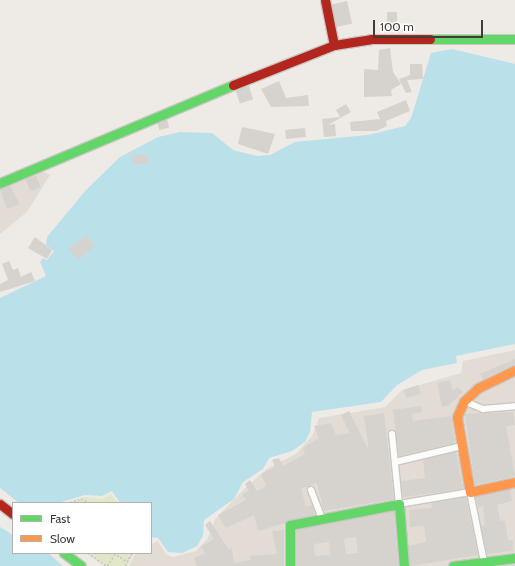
<!DOCTYPE html>
<style>
body{margin:0}
#map{position:relative;width:515px;height:566px;overflow:hidden;background:#eeebe7;font-family:Cabin,sans-serif}
div>[style]{position:absolute}
.residential>*{inset:0;background:#e2dcd5}
.green>*{inset:0;background:#e1e7c8}
.water>*{inset:0;background:#bae0ea}
.building>*{inset:0;background:#d6d2ce;transform-origin:0 0}
.path>*{height:1.5px;margin-top:-0.75px;transform-origin:0;background:repeating-linear-gradient(90deg,#cccac7 0 2px,transparent 0 4px)}
.roads{filter:drop-shadow(1px 0 #cac7c3) drop-shadow(-1px 0 #cac7c3) drop-shadow(0 1px #cac7c3) drop-shadow(0 -1px #cac7c3)}
.street>*{height:6px;margin:-3px;padding:0 3px;transform-origin:3px;border-radius:3px;background:#fcfcfb}
.fast>*{height:9px;margin:-4.5px;padding:0 4.5px;transform-origin:4.5px;border-radius:4.5px;background:#63d668}
.slow>*{height:9px;margin:-4.5px;padding:0 4.5px;transform-origin:4.5px;border-radius:4.5px;background:#ff974d}
.jam>*{height:9px;margin:-4.5px;padding:0 4.5px;transform-origin:4.5px;border-radius:4.5px;background:#b3261e}
span{translate:-50% -50%;white-space:nowrap;text-align:center;line-height:1.15;-webkit-text-stroke:3.5px #fff;paint-order:stroke}
.legend{position:absolute;left:12px;top:502px;width:140px;height:52px;box-sizing:border-box;background:#fff;border:1px solid #b4b1ae;margin:0;padding:5px 7px;list-style:none;font-size:12px;color:#433b35}
.legend li{display:flex;align-items:center;gap:8px;height:20px}
.legend b{width:20px;border:1px solid #b4b1ae}
.scale{position:absolute;left:373px;top:20px;width:110px;height:18px;box-sizing:border-box;border:2px solid #433b35;border-top:0;padding-left:5px;font-size:12px;line-height:14px;white-space:nowrap;color:#433b35;-webkit-text-stroke:3px #fff;paint-order:stroke}
</style>
<div id="map">
<div class="residential">
<div style="clip-path:polygon(35px 168px,50px 175px,27px 212px,0 234px,0 179px)"></div>
<div style="clip-path:polygon(515px 350px,515px 566px,129px 566px,136px 553px,151px 553px,151px 544px,158px 541px,166px 554px,173px 557px,196px 551px,208px 538px,215px 519px,244px 489px,268px 468px,296px 454px,312px 436px,319px 418px,385px 407px,402px 390px,461px 373px,463px 361px)"></div>
</div>
<div class="green">
<div style="clip-path:polygon(111px 494px,118px 503px,65px 503px,85px 497px,102px 499px)"></div>
<div style="clip-path:polygon(86px 553px,134px 553px,127px 566px,104px 566px)"></div>
</div>
<div class="water">
<div style="clip-path:polygon(452px 49px,515px 64px,515px 344px,456px 356px,457px 363px,422px 370px,397px 385px,381px 402px,312px 412px,310px 432px,305px 442px,292px 451px,269px 458px,263px 469px,243px 482px,234px 499px,204px 520px,203px 536px,197px 546px,182px 553px,168px 552px,158px 538px,151px 537px,151px 503px,120px 503px,112px 491px,102px 496px,85px 495px,58px 503px,19px 503px,0 488px,0 298px,46px 276px,40px 262px,43px 258px,47px 260px,54px 251px,46px 245px,47px 237px,86px 190px,120px 157px,158px 137px,180px 132px,212px 133px,233px 150px,257px 156px,270px 155px,295px 142px,368px 135px,405px 126px,411px 118px,431px 53px)"></div>
<div style="clip-path:polygon(0 527px,13px 535px,13px 553px,48px 553px,63px 566px,0 566px)"></div>
</div>
<div class="building">
<div style="left:347px;top:1px;width:23px;height:16px;rotate:77deg"></div>
<div style="left:387px;top:12px;width:10px;height:15px"></div>
<div style="clip-path:polygon(390px 48px,393px 72px,401px 84px,391px 90px,392px 96px,364px 97px,364px 69px,378px 70px,379px 50px)"></div>
<div style="clip-path:polygon(410px 64px,422px 64px,423px 79px,407px 80px,412px 92px,406px 93px,399px 79px,410px 75px)"></div>
<div style="clip-path:polygon(279px 81px,286px 98px,308px 95px,309px 106px,271px 107px,261px 89px)"></div>
<div style="left:249px;top:86px;width:14px;height:14px;rotate:73deg"></div>
<div style="clip-path:polygon(406px 100px,410px 111px,386px 121px,387px 126px,376px 131px,351px 131px,350px 122px,380px 119px,377px 112px)"></div>
<div style="clip-path:polygon(346px 104px,351px 112px,328px 125px,335px 124px,336px 136px,324px 137px,322px 119px,340px 117px,336px 110px)"></div>
<div style="left:167px;top:119px;width:9px;height:10px;rotate:77deg"></div>
<div style="clip-path:polygon(242px 127px,275px 134px,268px 154px,238px 144px)"></div>
<div style="left:305px;top:128px;width:9px;height:20px;rotate:84deg"></div>
<div style="left:148px;top:154px;width:9px;height:16px;rotate:84deg"></div>
<div style="clip-path:polygon(36px 176px,41px 187px,30px 191px,26px 179px)"></div>
<div style="clip-path:polygon(10px 186px,20px 204px,7px 209px,0 189px)"></div>
<div style="left:86px;top:235px;width:14px;height:22px;rotate:51deg"></div>
<div style="clip-path:polygon(35px 237px,52px 250px,47px 259px,28px 248px)"></div>
<div style="clip-path:polygon(9px 261px,13px 270px,18px 268px,21px 277px,31px 272px,35px 281px,0 292px,0 284px,8px 280px,2px 264px)"></div>
<div style="clip-path:polygon(515px 359px,515px 364px,483px 379px,480px 374px)"></div>
<div style="clip-path:polygon(450px 380px,453px 391px,458px 387px,463px 392px,449px 405px,442px 407px,437px 383px)"></div>
<div style="left:418px;top:385px;width:9px;height:15px;rotate:72deg"></div>
<div style="clip-path:polygon(421px 406px,422px 412px,412px 414px,413px 421px,451px 416px,455px 443px,399px 456px,393px 410px)"></div>
<div style="clip-path:polygon(349px 411px,369px 451px,364px 416px,384px 413px,394px 499px,324px 511px,317px 483px,301px 489px,306px 507px,312px 505px,315px 514px,258px 531px,254px 515px,226px 528px,218px 515px,246px 500px,242px 494px,249px 491px,245px 484px,250px 480px,257px 491px,266px 486px,261px 474px,275px 467px,272px 460px,279px 458px,283px 466px,305px 454px,303px 448px,319px 438px,314px 426px,331px 423px,336px 435px,350px 433px,341px 415px)"></div>
<div style="clip-path:polygon(513px 412px,515px 425px,506px 426px,515px 476px,475px 485px,465px 414px)"></div>
<div style="clip-path:polygon(456px 452px,463px 489px,403px 497px,401px 481px,425px 478px,423px 460px)"></div>
<div style="clip-path:polygon(510px 489px,512px 501px,497px 505px,500px 521px,505px 520px,508px 540px,513px 540px,513px 551px,487px 554px,481px 526px,485px 525px,483px 507px,478px 507px,476px 497px)"></div>
<div style="clip-path:polygon(466px 497px,478px 555px,410px 566px,408px 546px,426px 542px,424px 526px,410px 527px,409px 510px,432px 508px,431px 503px)"></div>
<div style="clip-path:polygon(evenodd,394px 511px,398px 566px,296px 566px,296px 530px,394px 511px,356px 537px,358px 553px,346px 554px,344px 539px,356px 537px,394px 511px,329px 542px,330px 555px,315px 556px,314px 544px,329px 542px)"></div>
<div style="clip-path:polygon(210px 521px,229px 550px,232px 548px,234px 563px,251px 560px,250px 556px,277px 554px,272px 531px,284px 530px,284px 566px,197px 566px,194px 558px,205px 553px,201px 547px,214px 539px,205px 525px)"></div>
</div>
<div class="path">
<div style="left:70px;top:503px;width:12px;rotate:-20deg"></div>
<div style="left:81px;top:499px;width:10px;rotate:24deg"></div>
<div style="left:88px;top:553px;width:22px;rotate:36deg"></div>
<div style="left:114px;top:553px;width:16px;rotate:35deg"></div>
<div style="left:107px;top:566px;width:16px;rotate:-55deg"></div>
<div style="left:125px;top:566px;width:15px;rotate:-62deg"></div>
</div>
<div class="roads">
<div class="street">
<div style="left:464px;top:401px;width:21px;rotate:23deg"></div>
<div style="left:483px;top:409px;width:32px;rotate:-5deg"></div>
<div style="left:392px;top:434px;width:70px;rotate:84.3deg"></div>
<div style="left:399px;top:504px;width:72px;rotate:-9.6deg"></div>
<div style="left:470px;top:492px;width:71px;rotate:78.7deg"></div>
<div style="left:395px;top:462px;width:69px;rotate:-13.4deg"></div>
<div style="left:311px;top:490px;width:31px;rotate:69deg"></div>
</div>
<div class="fast">
<div style="left:430px;top:39px;width:85px"></div>
<div style="left:0;top:183px;width:253px;rotate:-22.8deg"></div>
<div style="left:64px;top:553px;width:21px;rotate:37deg"></div>
<div style="left:290px;top:566px;width:41px;rotate:-90deg"></div>
<div style="left:290px;top:525px;width:111px;rotate:-10.9deg"></div>
<div style="left:399px;top:504px;width:62px;rotate:85.4deg"></div>
<div style="left:453px;top:566px;width:63px;rotate:-7.4deg"></div>
</div>
<div class="slow">
<div style="left:515px;top:370px;width:41px;rotate:154.1deg"></div>
<div style="left:478px;top:388px;width:19px;rotate:137deg"></div>
<div style="left:464px;top:401px;width:17px;rotate:114deg"></div>
<div style="left:457px;top:417px;width:76px;rotate:80.2deg"></div>
<div style="left:470px;top:492px;width:46px;rotate:-12.5deg"></div>
</div>
<div class="jam">
<div style="left:325px;top:0;width:46px;rotate:78.7deg"></div>
<div style="left:233px;top:85px;width:109px;rotate:-21.6deg"></div>
<div style="left:334px;top:45px;width:37px;rotate:-9deg"></div>
<div style="left:371px;top:39px;width:59px"></div>
<div style="left:0;top:504px;width:16px;rotate:38deg"></div>
</div>
</div>
<ul class="legend">
<li><b style="height:5px;background:#63d668"></b>Fast</li>
<li><b style="height:5px;background:#ff974d"></b>Slow</li>
</ul>
<div class="scale">100 m</div>
</div>
